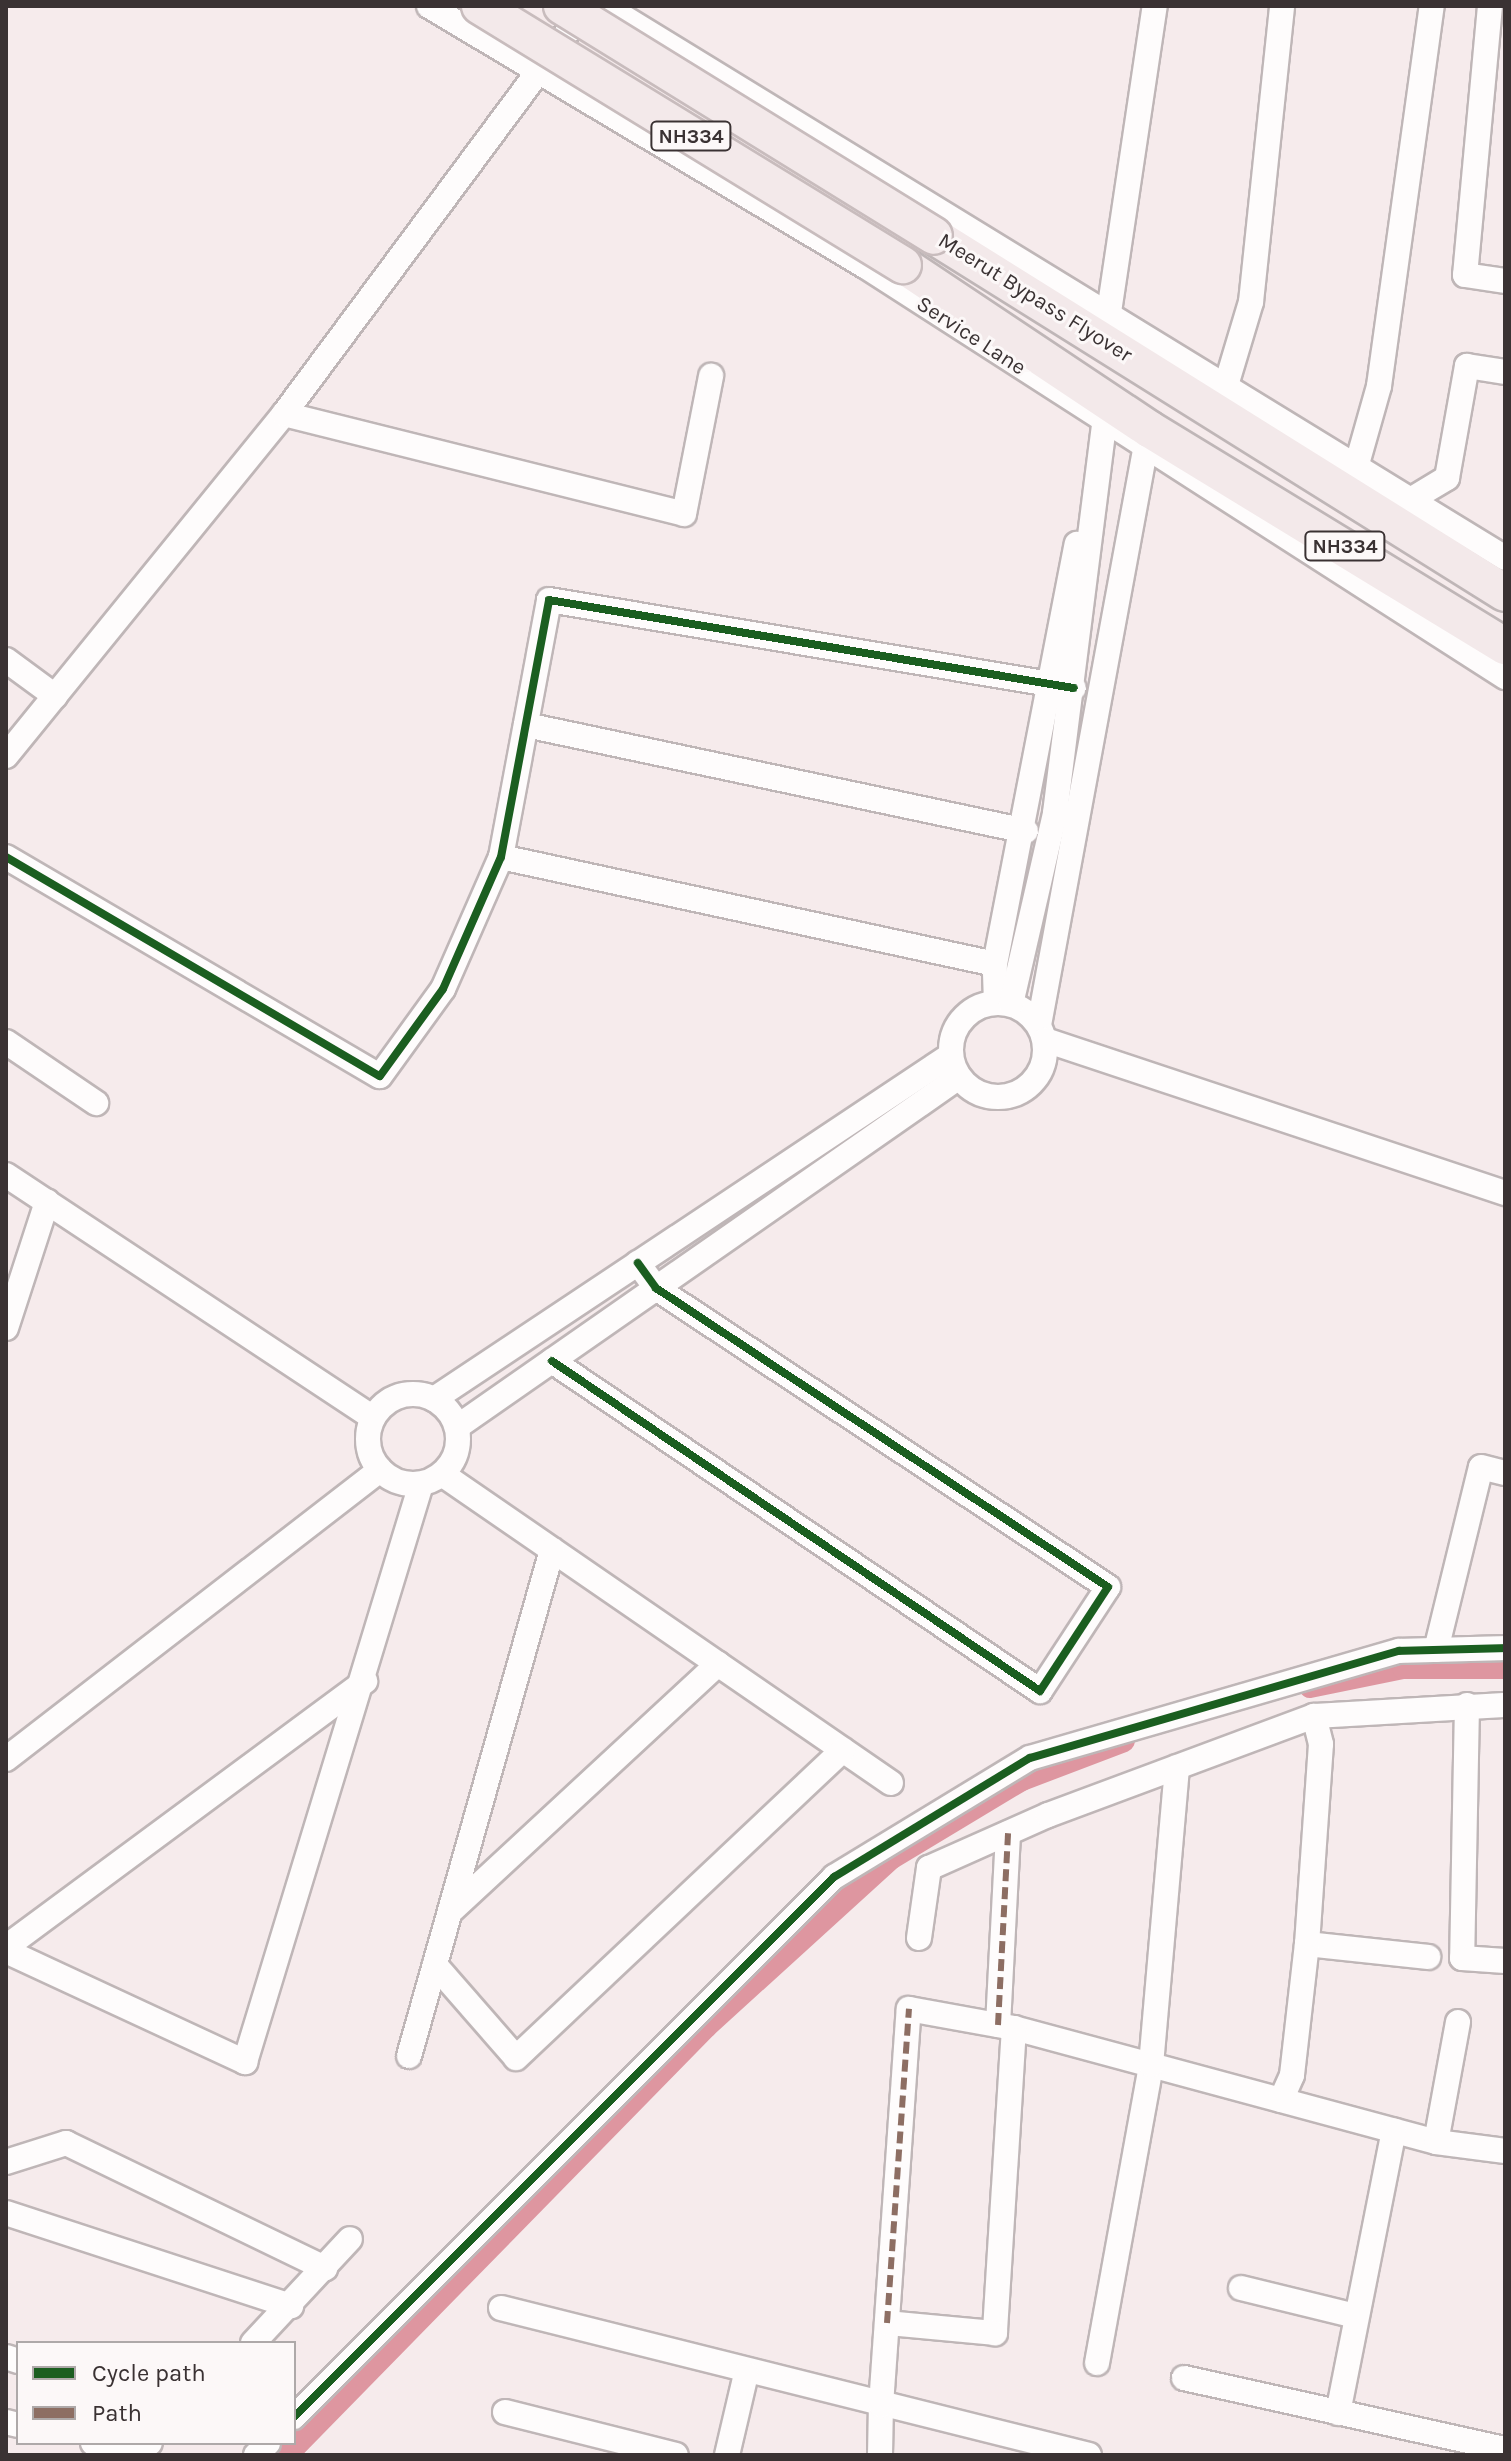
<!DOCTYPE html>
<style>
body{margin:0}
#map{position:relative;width:1511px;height:2461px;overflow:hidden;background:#f6ebec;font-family:Karla,sans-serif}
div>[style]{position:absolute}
.canal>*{height:22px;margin:-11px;padding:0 11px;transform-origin:11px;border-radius:11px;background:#de96a0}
.roads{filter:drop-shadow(2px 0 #bfb6b7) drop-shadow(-2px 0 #bfb6b7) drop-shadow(0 2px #bfb6b7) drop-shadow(0 -2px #bfb6b7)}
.minor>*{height:24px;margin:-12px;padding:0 12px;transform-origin:12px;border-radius:12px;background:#fefcfc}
.minor>.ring{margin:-12px;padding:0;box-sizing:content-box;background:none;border:24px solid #fefcfc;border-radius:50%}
.highway>*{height:36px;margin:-18px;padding:0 18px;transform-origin:18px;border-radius:18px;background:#f3e9ea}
.bridges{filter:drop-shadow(2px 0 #c8bcbd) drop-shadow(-2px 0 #c8bcbd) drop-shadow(0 2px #c8bcbd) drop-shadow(0 -2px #c8bcbd)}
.highway-bridge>*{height:36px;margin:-18px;padding:0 18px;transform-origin:18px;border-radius:18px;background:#f3e9ea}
.quiet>*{height:6px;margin-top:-3px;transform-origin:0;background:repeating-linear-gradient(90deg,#8d6e63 0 12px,transparent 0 18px)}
.cycleway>*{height:8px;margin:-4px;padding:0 4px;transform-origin:4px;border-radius:4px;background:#1b5e20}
span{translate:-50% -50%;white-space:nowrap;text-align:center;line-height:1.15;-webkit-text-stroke:6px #fcf8f8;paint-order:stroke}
.shield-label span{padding:2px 6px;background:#fcf8f8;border:2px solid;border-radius:6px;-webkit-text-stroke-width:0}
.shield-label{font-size:20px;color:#3a3233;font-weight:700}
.street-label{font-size:22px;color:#3a3233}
.frame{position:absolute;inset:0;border:8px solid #3a3233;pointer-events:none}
.legend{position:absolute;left:16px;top:2341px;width:280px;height:104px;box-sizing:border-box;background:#fcf8f8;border:2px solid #aea9a9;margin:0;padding:10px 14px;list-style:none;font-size:24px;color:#3a3233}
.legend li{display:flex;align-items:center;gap:16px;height:40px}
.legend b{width:40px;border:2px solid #aea9a9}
</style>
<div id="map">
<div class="canal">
<div style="left:1310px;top:1687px;width:95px;rotate:-11.5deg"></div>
<div style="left:1403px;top:1668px;width:102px"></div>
<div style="left:287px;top:2455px;width:599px;rotate:-45.61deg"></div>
<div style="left:706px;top:2027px;width:251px;rotate:-42.3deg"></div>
<div style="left:892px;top:1858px;width:152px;rotate:-31deg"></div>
<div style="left:1022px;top:1780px;width:109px;rotate:-20.9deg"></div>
</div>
<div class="roads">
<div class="minor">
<div style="left:429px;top:6px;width:508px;rotate:30.81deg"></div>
<div style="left:865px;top:266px;width:761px;rotate:32.71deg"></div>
<div style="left:605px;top:6px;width:1056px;rotate:31.52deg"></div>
<div style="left:1490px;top:6px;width:270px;rotate:95.3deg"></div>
<div style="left:1465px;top:275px;width:40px;rotate:8.5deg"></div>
<div style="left:1109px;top:312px;width:309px;rotate:-81.5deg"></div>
<div style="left:1227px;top:382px;width:84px;rotate:-73.3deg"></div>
<div style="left:1251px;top:302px;width:298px;rotate:-84deg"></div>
<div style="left:284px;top:414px;width:412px;rotate:14deg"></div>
<div style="left:684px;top:514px;width:141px;rotate:-78.9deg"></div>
<div style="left:1357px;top:464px;width:81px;rotate:-74.2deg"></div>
<div style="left:1379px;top:386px;width:384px;rotate:-82.1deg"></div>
<div style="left:1412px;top:499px;width:41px;rotate:-31deg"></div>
<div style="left:1447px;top:478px;width:114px;rotate:-79.9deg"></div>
<div style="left:1467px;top:366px;width:38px;rotate:9deg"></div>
<div style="left:6px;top:660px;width:61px;rotate:36.3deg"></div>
<div style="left:526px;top:725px;width:511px;rotate:11.97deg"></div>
<div style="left:6px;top:756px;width:441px;rotate:-50.9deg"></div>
<div style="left:284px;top:414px;width:508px;rotate:-53.4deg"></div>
<div style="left:6px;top:857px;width:433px;rotate:30.4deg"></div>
<div style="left:380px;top:1076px;width:107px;rotate:-54.1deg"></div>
<div style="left:443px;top:989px;width:144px;rotate:-66.3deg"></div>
<div style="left:501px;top:857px;width:261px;rotate:-79.4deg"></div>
<div style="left:549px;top:600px;width:532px;rotate:9.52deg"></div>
<div style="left:501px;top:857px;width:505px;rotate:12.22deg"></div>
<div style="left:996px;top:1002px;width:38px;rotate:-92deg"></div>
<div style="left:995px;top:964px;width:428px;rotate:-79deg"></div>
<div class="ring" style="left:951px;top:1003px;width:70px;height:70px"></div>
<div style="left:1011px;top:1004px;width:196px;rotate:-77deg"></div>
<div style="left:1055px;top:813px;width:405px;rotate:-82.8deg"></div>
<div style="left:1039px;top:1025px;width:601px;rotate:-79.55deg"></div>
<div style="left:1045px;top:1040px;width:485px;rotate:18.4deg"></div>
<div style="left:6px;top:1042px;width:109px;rotate:34.1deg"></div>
<div style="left:6px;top:1175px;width:440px;rotate:33.5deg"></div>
<div style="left:6px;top:1328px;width:133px;rotate:-72deg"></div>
<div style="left:552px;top:1361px;width:589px;rotate:34.07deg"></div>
<div style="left:1040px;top:1691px;width:124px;rotate:-56.8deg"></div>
<div style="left:1108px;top:1587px;width:542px;rotate:-146.52deg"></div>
<div style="left:656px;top:1288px;width:31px;rotate:-126deg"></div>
<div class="ring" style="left:368px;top:1394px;width:66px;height:66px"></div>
<div style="left:434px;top:1399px;width:621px;rotate:-33.64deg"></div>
<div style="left:457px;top:1427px;width:612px;rotate:-34.88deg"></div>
<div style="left:442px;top:1474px;width:545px;rotate:34.54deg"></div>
<div style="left:1436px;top:1650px;width:188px;rotate:-76.2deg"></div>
<div style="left:1481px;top:1467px;width:25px;rotate:14deg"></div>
<div style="left:1467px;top:1705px;width:253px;rotate:91.1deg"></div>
<div style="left:1462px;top:1958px;width:43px;rotate:4deg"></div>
<div style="left:6px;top:1759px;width:473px;rotate:-37.7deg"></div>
<div style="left:451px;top:1911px;width:364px;rotate:-42.8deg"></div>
<div style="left:919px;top:1938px;width:71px;rotate:-81.9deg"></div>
<div style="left:929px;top:1868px;width:130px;rotate:-24deg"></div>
<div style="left:1048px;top:1815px;width:284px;rotate:-20.4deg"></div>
<div style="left:1314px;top:1716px;width:191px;rotate:-3.3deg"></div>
<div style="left:1307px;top:1944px;width:122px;rotate:6.1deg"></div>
<div style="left:6px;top:1947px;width:447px;rotate:-36.5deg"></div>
<div style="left:6px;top:1951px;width:264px;rotate:24.9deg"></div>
<div style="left:245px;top:2062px;width:604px;rotate:-73.06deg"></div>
<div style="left:435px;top:1965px;width:123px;rotate:48.9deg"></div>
<div style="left:516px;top:2058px;width:449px;rotate:-43.3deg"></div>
<div style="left:998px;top:2025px;width:192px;rotate:-87deg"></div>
<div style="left:1014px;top:2028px;width:437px;rotate:15.1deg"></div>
<div style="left:1436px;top:2142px;width:70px;rotate:7.4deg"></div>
<div style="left:409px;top:2056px;width:526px;rotate:-74.22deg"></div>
<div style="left:1281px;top:2100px;width:27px;rotate:-66deg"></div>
<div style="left:1292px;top:2075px;width:132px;rotate:-83.5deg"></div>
<div style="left:1307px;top:1944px;width:200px;rotate:-86deg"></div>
<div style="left:1321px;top:1744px;width:29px;rotate:-104deg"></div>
<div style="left:1436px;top:2142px;width:122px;rotate:-79.6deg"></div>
<div style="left:6px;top:2162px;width:63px;rotate:-17.6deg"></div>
<div style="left:66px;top:2143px;width:288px;rotate:25.8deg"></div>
<div style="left:6px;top:2213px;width:300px;rotate:18.1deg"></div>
<div style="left:1241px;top:2288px;width:118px;rotate:13.7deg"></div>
<div style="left:501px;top:2308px;width:606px;rotate:14.04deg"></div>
<div style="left:253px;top:2343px;width:142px;rotate:-47deg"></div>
<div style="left:6px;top:2357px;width:13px;rotate:18deg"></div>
<div style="left:1097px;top:2363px;width:303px;rotate:-79.7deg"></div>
<div style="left:1151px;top:2065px;width:299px;rotate:-85deg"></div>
<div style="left:1184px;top:2378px;width:329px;rotate:12.5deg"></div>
<div style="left:505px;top:2412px;width:176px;rotate:14.1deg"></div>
<div style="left:1338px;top:2413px;width:288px;rotate:-78.8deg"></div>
<div style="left:294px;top:2417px;width:764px;rotate:-45deg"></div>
<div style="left:834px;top:1877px;width:229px;rotate:-31.3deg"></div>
<div style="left:1030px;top:1758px;width:384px;rotate:-16.2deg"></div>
<div style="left:1399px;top:1651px;width:106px;rotate:-1.6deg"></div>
<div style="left:6px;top:2422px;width:12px;rotate:14deg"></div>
<div style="left:93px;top:2443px;width:44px;rotate:13.1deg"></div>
<div style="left:136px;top:2453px;width:17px;rotate:-36deg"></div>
<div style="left:256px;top:2455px;width:17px;rotate:-45deg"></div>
<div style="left:727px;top:2455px;width:83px;rotate:-76.8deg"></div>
<div style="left:880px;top:2455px;width:50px;rotate:-88.9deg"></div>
<div style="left:881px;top:2405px;width:397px;rotate:-86deg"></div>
<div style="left:909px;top:2009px;width:107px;rotate:10.3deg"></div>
<div style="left:1014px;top:2028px;width:306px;rotate:93.6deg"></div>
<div style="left:995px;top:2333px;width:108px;rotate:-174.7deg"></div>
</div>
<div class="highway">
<div style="left:934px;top:236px;width:673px;rotate:32.01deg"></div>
<div style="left:903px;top:265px;width:296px;rotate:33.7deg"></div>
<div style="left:1149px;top:429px;width:417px;rotate:31.4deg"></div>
</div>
</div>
<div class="bridges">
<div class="highway-bridge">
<div style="left:480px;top:6px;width:496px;rotate:31.5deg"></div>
<div style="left:562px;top:6px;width:437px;rotate:31.7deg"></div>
</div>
</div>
<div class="quiet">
<div style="left:998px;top:2025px;width:192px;rotate:-87deg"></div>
<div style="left:887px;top:2323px;width:315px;rotate:-86deg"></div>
</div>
<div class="cycleway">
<div style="left:6px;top:857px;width:433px;rotate:30.4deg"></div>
<div style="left:380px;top:1076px;width:107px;rotate:-54.1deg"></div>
<div style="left:443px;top:989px;width:144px;rotate:-66.3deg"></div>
<div style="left:501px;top:857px;width:261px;rotate:-79.4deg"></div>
<div style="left:549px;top:600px;width:532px;rotate:9.52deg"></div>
<div style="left:552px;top:1361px;width:589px;rotate:34.07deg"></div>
<div style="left:1040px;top:1691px;width:124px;rotate:-56.8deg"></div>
<div style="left:1108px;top:1587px;width:542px;rotate:-146.52deg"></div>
<div style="left:656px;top:1288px;width:31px;rotate:-126deg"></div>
<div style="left:294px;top:2417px;width:764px;rotate:-45deg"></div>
<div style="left:834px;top:1877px;width:229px;rotate:-31.3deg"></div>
<div style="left:1030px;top:1758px;width:384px;rotate:-16.2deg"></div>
<div style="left:1399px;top:1651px;width:106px;rotate:-1.6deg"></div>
</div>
<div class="shield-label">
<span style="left:691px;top:136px">NH334</span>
<span style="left:1345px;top:546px">NH334</span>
</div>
<div class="street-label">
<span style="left:1035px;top:298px;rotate:32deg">Meerut Bypass Flyover</span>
<span style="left:971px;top:336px;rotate:33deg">Service Lane</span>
</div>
<div class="frame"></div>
<ul class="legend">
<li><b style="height:10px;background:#1b5e20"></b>Cycle path</li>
<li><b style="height:10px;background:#8d6e63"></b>Path</li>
</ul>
</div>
